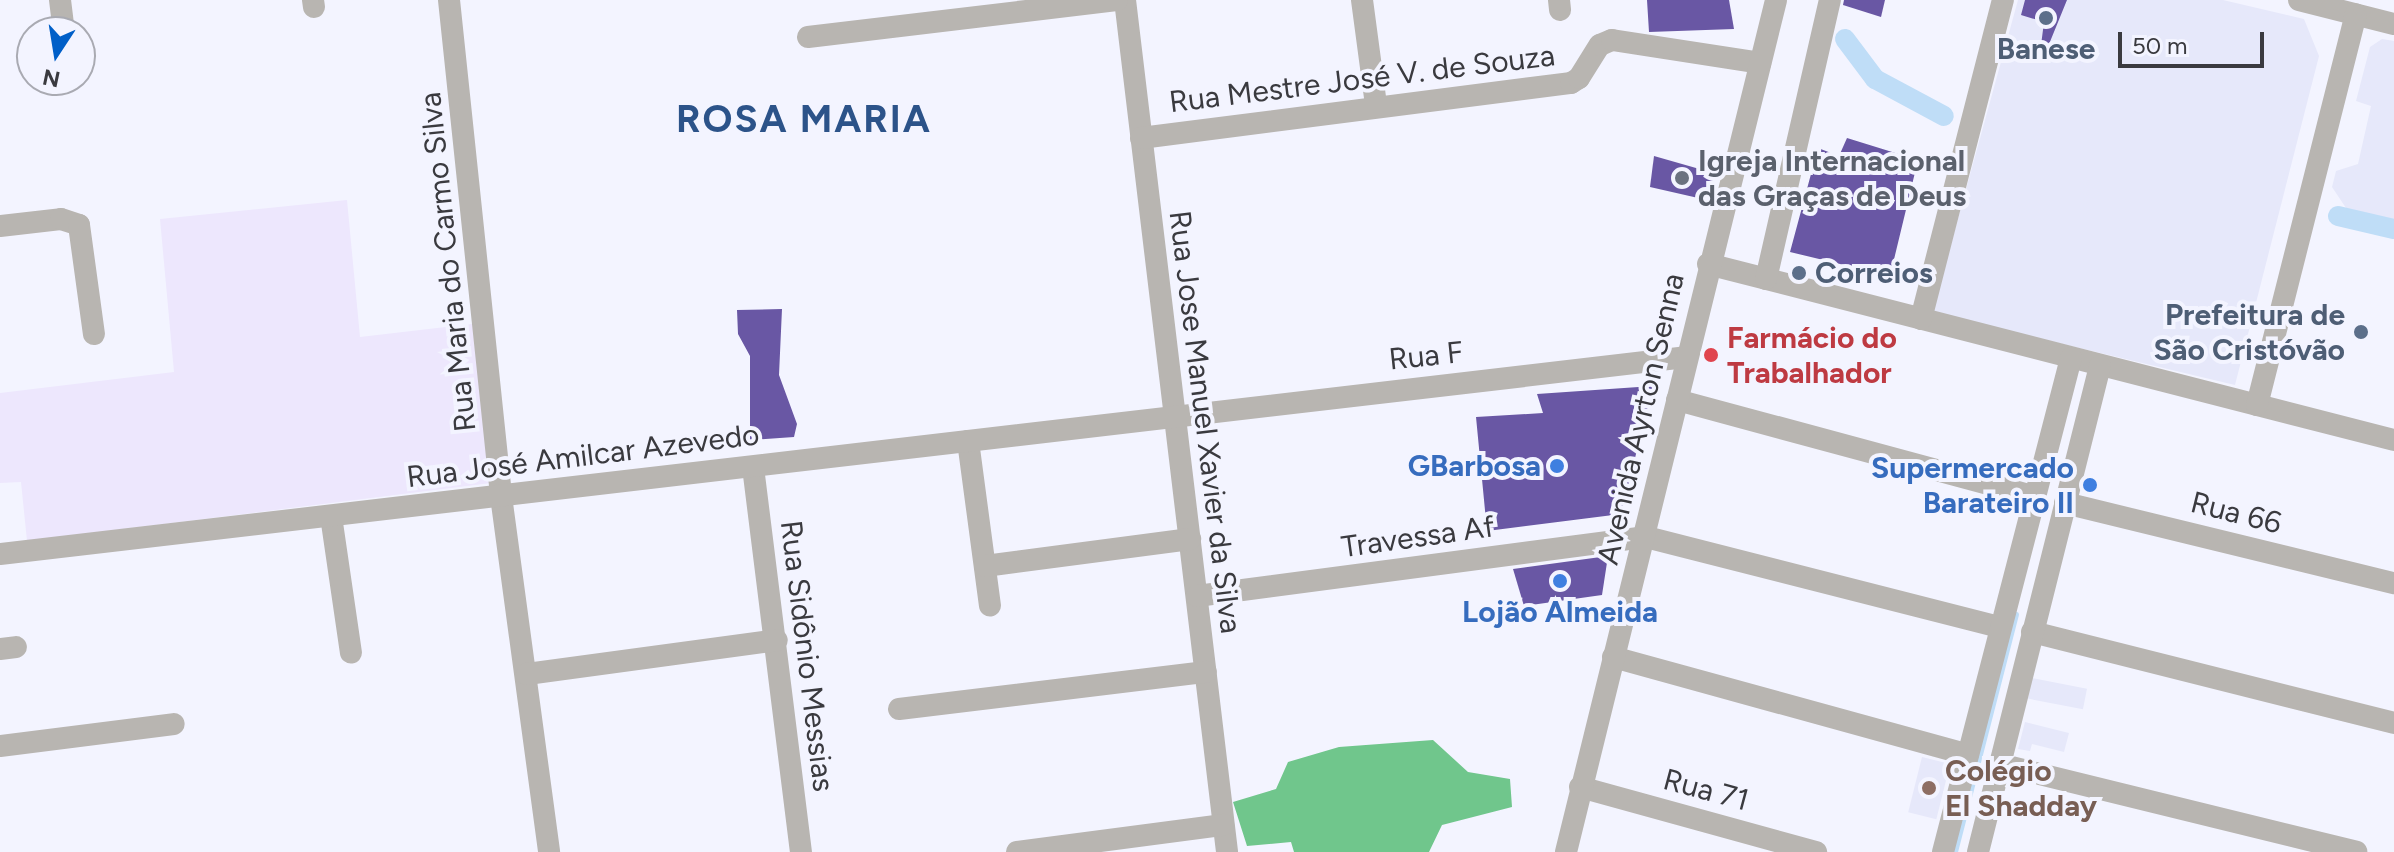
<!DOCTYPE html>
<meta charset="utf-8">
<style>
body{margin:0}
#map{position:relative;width:2394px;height:852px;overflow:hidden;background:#f3f4ff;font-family:Figtree,sans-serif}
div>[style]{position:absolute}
.built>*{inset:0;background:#e6e8fa;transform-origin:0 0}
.industrial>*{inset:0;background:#ede7fd}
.forest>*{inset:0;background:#70c68c}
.stream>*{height:6px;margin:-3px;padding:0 3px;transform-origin:3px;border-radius:3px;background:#bfddf7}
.canal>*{height:20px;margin:-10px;padding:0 10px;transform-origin:10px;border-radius:10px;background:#bfddf7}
.building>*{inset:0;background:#6957a4}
.minor>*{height:22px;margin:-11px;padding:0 11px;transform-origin:11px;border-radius:11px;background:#b8b5b1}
.dots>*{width:22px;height:22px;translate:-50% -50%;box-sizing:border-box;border:4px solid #f3f4ff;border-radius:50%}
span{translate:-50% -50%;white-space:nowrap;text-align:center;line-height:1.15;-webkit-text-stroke:8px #f3f4ff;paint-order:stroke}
.service-label{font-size:30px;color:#4e5e75;font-weight:700}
.left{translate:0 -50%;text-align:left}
.right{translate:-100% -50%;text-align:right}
.street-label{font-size:30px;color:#3a3a3f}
.worship-label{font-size:30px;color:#5b616d;font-weight:700}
.health-label{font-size:30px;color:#be3a42;font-weight:700}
.shop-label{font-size:30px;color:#366cbe;font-weight:700}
.education-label{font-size:30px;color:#785e54;font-weight:700}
.district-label{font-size:38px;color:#2c5389;font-weight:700;letter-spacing:2px}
.north{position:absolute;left:16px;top:16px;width:80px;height:80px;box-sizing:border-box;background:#f3f4ff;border:2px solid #a9aab2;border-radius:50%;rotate:192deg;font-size:22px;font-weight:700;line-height:32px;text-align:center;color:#3a3a3f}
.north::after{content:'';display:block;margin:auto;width:28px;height:36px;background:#005fc8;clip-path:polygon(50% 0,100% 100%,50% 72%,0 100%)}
.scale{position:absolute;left:2118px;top:32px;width:146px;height:36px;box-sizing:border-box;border:4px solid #3a3a3f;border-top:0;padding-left:10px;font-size:24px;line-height:28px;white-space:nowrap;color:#3a3a3f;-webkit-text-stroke:6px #f3f4ff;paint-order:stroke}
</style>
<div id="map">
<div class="built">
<div style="clip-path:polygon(2018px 0,2223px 0,2304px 19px,2319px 56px,2235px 385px,1932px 313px)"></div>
<div style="clip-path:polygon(2382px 39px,2394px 41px,2394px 220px,2346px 208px,2332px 187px,2336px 171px,2358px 164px,2371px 106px,2356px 101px,2370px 47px)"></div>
<div style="left:2032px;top:678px;width:56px;height:21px;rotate:11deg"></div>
<div style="clip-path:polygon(2025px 722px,2069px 733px,2064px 752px,2032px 744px,2030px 751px,2018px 749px)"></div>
<div style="left:1922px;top:757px;width:29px;height:57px;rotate:14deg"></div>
</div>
<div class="industrial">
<div style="clip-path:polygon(347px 200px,360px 337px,480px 323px,499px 482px,27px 541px,21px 482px,0 483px,0 393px,174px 372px,160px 219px)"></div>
</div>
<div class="forest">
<div style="clip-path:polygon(1433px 740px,1468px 772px,1510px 779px,1512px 807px,1442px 825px,1429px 852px,1294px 852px,1291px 842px,1247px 846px,1233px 802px,1276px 789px,1288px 762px,1339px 747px)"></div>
</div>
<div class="stream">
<div style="left:1955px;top:852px;width:245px;rotate:-75.6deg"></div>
</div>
<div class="canal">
<div style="left:1845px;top:39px;width:50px;rotate:53.1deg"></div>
<div style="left:1875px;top:79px;width:78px;rotate:28.2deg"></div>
<div style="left:2338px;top:216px;width:57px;rotate:13.1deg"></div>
</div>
<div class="building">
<div style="clip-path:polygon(1647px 0,1729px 0,1734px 29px,1649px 32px)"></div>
<div style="clip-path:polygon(1844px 0,1885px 0,1881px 17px,1843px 5px)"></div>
<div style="clip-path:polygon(2025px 0,2067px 0,2045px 54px,2040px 53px,2044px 22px,2021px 15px)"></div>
<div style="clip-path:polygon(1847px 138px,1918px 160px,1890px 276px,1790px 252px,1818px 148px,1839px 156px)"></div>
<div style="clip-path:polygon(1654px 156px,1710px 172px,1714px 184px,1707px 200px,1650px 187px)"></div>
<div style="clip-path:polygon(782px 309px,779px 375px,797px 424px,794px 437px,750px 440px,750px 356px,738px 334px,737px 310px)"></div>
<div style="clip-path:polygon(1653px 386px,1621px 514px,1487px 531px,1476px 417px,1543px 413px,1537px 394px)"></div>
<div style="clip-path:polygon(1608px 556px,1602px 595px,1524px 606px,1513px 569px)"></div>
</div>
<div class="minor">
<div style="left:60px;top:0;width:32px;rotate:83deg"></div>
<div style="left:313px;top:0;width:7px;rotate:82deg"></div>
<div style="left:449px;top:0;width:499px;rotate:84deg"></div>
<div style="left:501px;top:496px;width:359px;rotate:82.3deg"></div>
<div style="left:1125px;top:0;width:858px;rotate:83.17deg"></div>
<div style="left:1362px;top:0;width:106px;rotate:82.4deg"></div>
<div style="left:1559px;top:0;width:10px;rotate:84deg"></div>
<div style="left:2299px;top:0;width:98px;rotate:14.2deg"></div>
<div style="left:808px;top:37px;width:311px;rotate:-6.8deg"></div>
<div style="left:1141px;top:138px;width:434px;rotate:-7.3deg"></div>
<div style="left:1571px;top:83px;width:9px;rotate:-32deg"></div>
<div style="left:1579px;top:78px;width:39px;rotate:-58deg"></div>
<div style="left:1600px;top:45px;width:13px;rotate:-23deg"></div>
<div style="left:1612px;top:40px;width:150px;rotate:8.8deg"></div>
<div style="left:0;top:226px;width:61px;rotate:-6.5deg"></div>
<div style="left:61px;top:219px;width:19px;rotate:18deg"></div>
<div style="left:79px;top:225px;width:110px;rotate:82.2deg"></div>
<div style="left:1708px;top:264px;width:708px;rotate:14.39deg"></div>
<div style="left:1766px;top:279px;width:286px;rotate:-77.1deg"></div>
<div style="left:1921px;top:319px;width:329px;rotate:-75.6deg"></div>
<div style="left:1677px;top:400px;width:369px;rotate:15.1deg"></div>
<div style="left:2257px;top:405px;width:403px;rotate:-75.8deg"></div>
<div style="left:968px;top:441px;width:166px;rotate:82.4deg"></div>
<div style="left:753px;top:467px;width:388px;rotate:82.9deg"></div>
<div style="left:2065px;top:503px;width:339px;rotate:13.7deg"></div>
<div style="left:331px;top:516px;width:138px;rotate:81.7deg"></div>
<div style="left:0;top:554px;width:1697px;rotate:-6.66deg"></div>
<div style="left:985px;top:566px;width:207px;rotate:-7.5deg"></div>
<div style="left:1197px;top:596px;width:453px;rotate:-7.5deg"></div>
<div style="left:1646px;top:537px;width:365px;rotate:14.3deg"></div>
<div style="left:2032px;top:632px;width:373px;rotate:14.1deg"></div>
<div style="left:0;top:649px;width:16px;rotate:-7deg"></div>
<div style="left:1613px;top:657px;width:368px;rotate:15.4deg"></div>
<div style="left:527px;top:674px;width:252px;rotate:-7.7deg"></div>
<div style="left:899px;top:709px;width:309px;rotate:-6.9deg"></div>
<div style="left:0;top:746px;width:175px;rotate:-7.2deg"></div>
<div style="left:1999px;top:764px;width:368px;rotate:13.8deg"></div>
<div style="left:1580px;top:787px;width:245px;rotate:15.4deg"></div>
<div style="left:1017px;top:852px;width:208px;rotate:-7.5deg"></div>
<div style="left:1566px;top:852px;width:877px;rotate:-76.15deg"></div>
<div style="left:1943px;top:852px;width:510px;rotate:-75.47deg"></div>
<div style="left:1978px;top:852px;width:501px;rotate:-75.91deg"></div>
</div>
<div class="dots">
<div style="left:2046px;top:18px;background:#5c6f8a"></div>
<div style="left:1682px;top:178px;background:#6b7280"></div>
<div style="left:1799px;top:273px;background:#5c6f8a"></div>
<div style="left:2361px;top:332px;background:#5c6f8a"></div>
<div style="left:1711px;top:355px;background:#e0444e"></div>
<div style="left:1557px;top:466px;background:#3f7fe0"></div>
<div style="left:2090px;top:485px;background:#3f7fe0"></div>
<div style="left:1560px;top:581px;background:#3f7fe0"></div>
<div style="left:1929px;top:788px;background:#8d6e63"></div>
</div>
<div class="service-label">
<span style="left:2046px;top:49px">Banese</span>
<span class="left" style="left:1815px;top:273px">Correios</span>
<span class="right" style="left:2345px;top:332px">Prefeitura de<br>São Cristóvão</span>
</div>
<div class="street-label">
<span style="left:1362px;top:79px;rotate:-7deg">Rua Mestre José V. de Souza</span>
<span style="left:448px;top:262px;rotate:-96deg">Rua Maria do Carmo Silva</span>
<span style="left:1426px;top:356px;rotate:-6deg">Rua F</span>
<span style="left:1641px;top:419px;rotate:-77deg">Avenida Ayrton Senna</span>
<span style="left:1205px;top:422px;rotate:83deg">Rua Jose Manuel Xavier da Silva</span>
<span style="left:583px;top:456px;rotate:-7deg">Rua José Amilcar Azevedo</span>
<span style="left:2236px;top:513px;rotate:14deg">Rua 66</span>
<span style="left:1418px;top:537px;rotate:-8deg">Travessa Af</span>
<span style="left:807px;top:656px;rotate:83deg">Rua Sidônio Messias</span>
<span style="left:1706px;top:790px;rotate:15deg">Rua 71</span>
</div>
<div class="worship-label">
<span class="left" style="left:1698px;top:178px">Igreja Internacional<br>das Graças de Deus</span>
</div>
<div class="health-label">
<span class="left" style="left:1727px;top:355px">Farmácio do<br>Trabalhador</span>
</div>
<div class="shop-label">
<span class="right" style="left:1541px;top:466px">GBarbosa</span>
<span class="right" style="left:2074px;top:485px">Supermercado<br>Barateiro II</span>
<span style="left:1560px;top:612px">Lojão Almeida</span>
</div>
<div class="education-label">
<span class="left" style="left:1945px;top:788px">Colégio<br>El Shadday</span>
</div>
<div class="district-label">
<span style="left:804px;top:120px">ROSA MARIA</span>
</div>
<div class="north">N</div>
<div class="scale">50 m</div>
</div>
